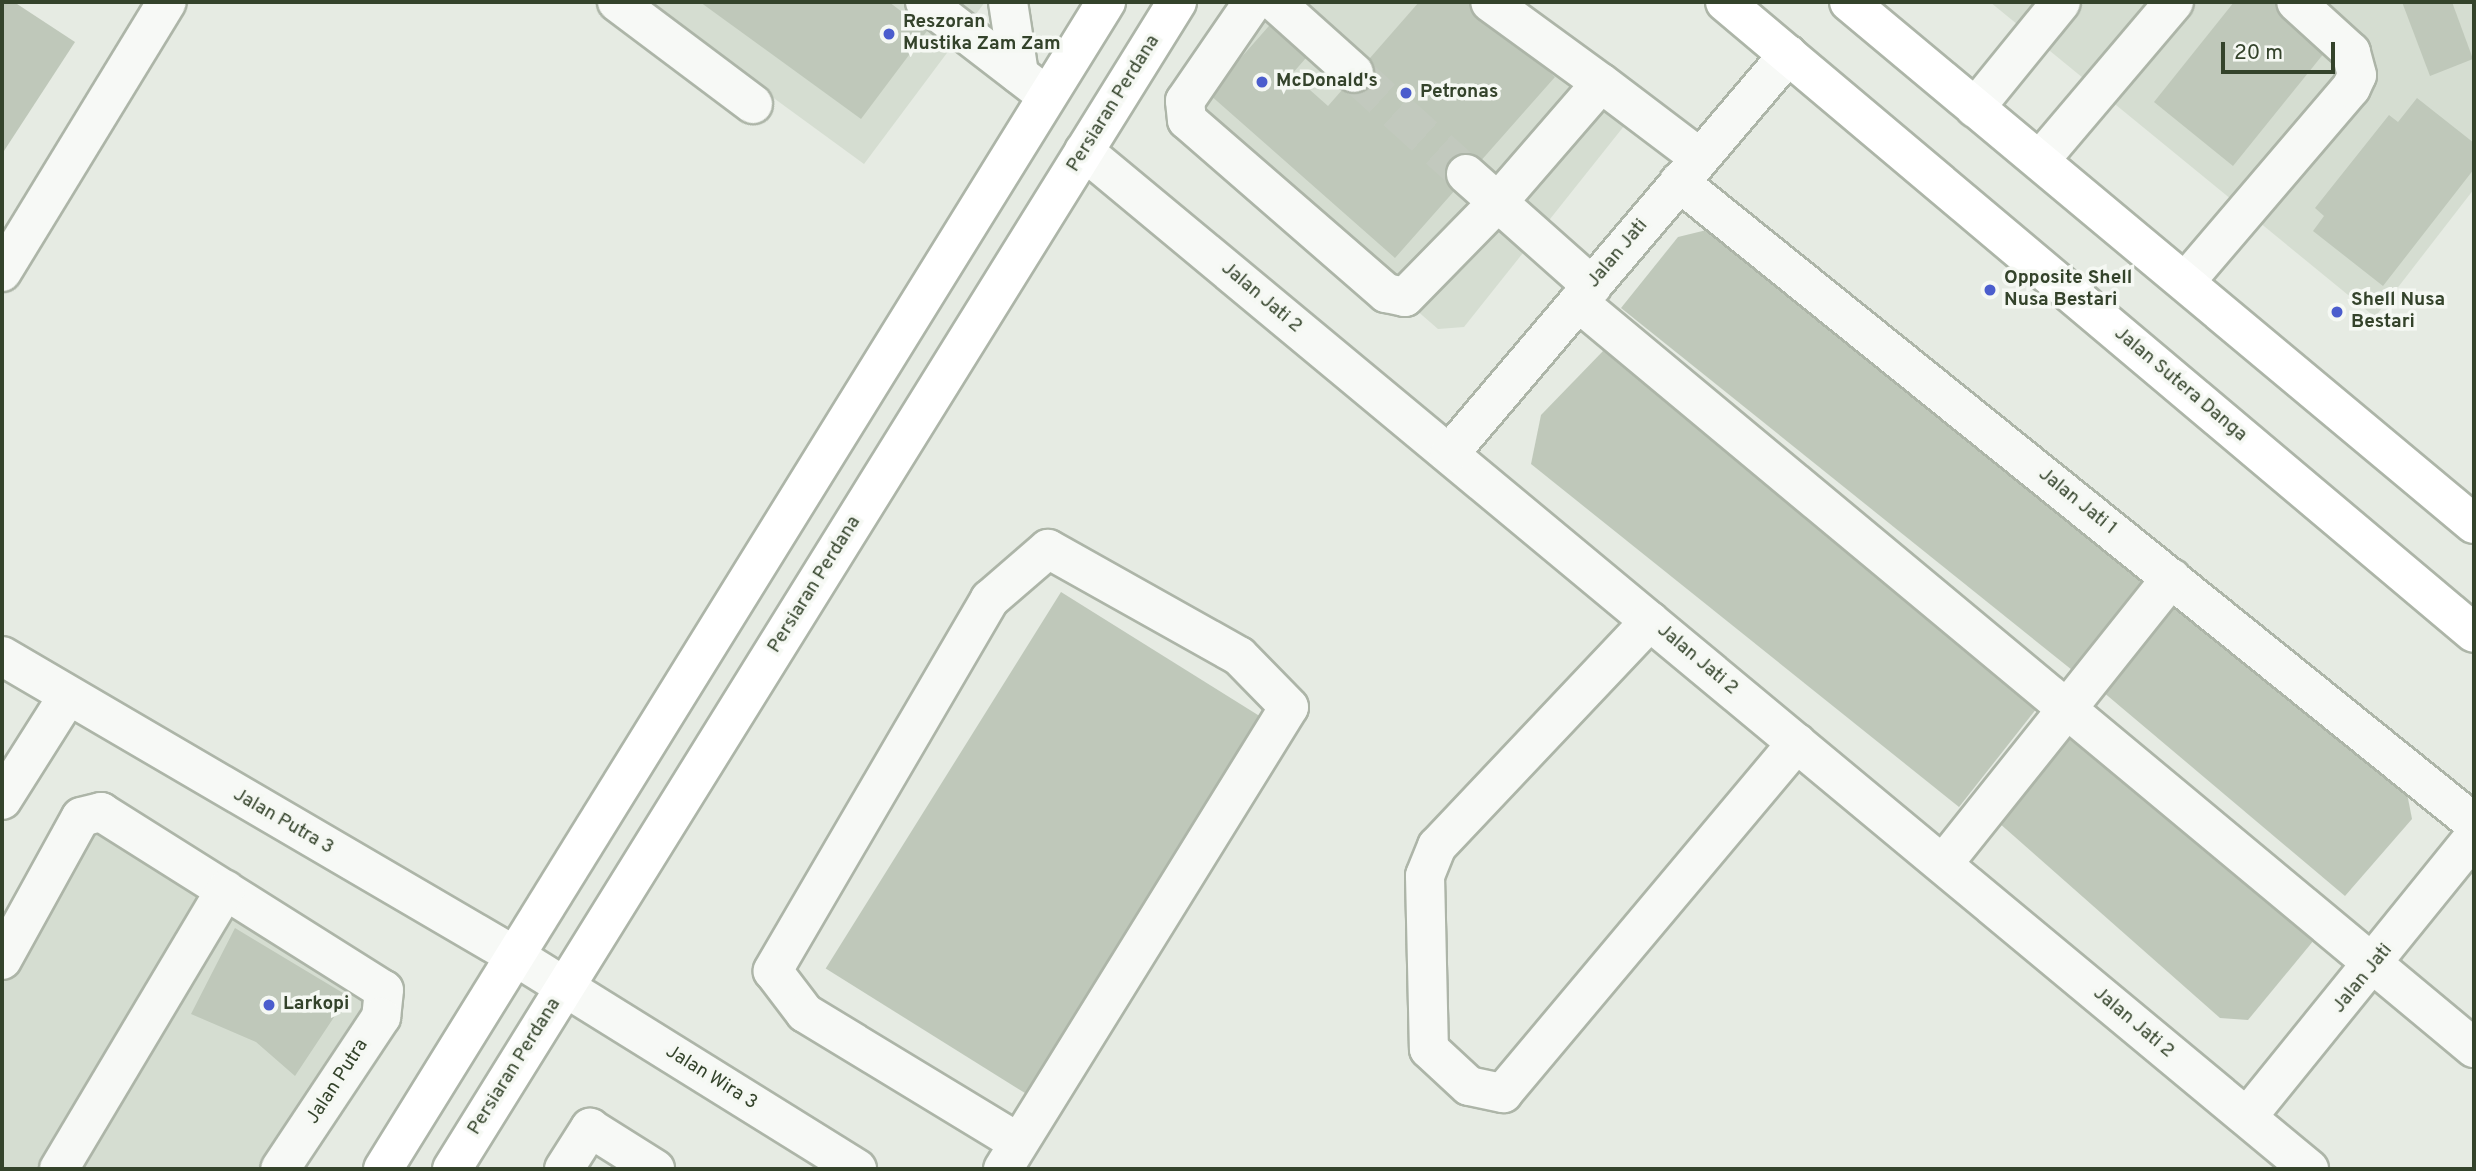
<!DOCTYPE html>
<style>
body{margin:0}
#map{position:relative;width:2476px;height:1171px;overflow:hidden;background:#e6ebe3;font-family:Overpass,sans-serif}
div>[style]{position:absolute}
.built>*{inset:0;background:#d5ddd1}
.building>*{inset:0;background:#bfc8ba;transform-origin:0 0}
.minor-tunnel>*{height:38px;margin-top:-19px;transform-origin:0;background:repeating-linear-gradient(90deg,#c2c9be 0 38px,transparent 0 57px)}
.roads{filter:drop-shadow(2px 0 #adb5a8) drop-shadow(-2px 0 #adb5a8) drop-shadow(0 2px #adb5a8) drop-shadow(0 -2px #adb5a8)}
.minor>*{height:38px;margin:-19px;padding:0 19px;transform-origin:19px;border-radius:19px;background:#f7f9f6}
.major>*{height:38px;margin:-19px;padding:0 19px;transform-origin:19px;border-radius:19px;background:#fff}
.dots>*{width:19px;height:19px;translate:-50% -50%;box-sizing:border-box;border:4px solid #f5f8f3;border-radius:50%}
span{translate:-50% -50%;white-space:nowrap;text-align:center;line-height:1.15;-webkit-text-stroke:7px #f5f8f3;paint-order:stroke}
.poi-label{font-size:19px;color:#34432b;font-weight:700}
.left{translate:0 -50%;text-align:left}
.street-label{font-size:19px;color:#34432b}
.frame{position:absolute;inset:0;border:4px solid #34432b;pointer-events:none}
.scale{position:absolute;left:2221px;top:42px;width:114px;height:32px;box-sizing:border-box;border:4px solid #34432b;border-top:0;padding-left:9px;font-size:21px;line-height:24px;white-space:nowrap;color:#34432b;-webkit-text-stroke:5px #f5f8f3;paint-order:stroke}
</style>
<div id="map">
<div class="built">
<div style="clip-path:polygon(642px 2px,985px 2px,864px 164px)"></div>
<div style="clip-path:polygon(1267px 2px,1476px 2px,1632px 116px,1464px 327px,1438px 329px,1197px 119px,1192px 106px)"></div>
<div style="clip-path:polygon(1990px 2px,2474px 2px,2474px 189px,2375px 317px)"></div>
<div style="clip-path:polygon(73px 806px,397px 982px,300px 1169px,2px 1169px,2px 932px)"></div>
</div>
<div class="building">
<div style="clip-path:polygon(2px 2px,14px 2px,75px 42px,2px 154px)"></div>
<div style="clip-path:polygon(700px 2px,889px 2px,927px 31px,861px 119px)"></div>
<div style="clip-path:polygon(1419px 2px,1470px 2px,1555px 77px,1395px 258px,1209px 94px,1283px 10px,1319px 43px,1292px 74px,1328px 106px)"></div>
<div style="clip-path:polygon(2234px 2px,2274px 2px,2329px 47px,2233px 166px,2154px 102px)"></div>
<div style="clip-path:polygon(2402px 2px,2452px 2px,2473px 59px,2430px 76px)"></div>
<div style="clip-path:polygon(2417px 98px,2474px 143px,2474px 169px,2383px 286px,2313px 231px,2324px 216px,2315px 208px,2389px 115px,2398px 122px)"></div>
<div style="clip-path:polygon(1723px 226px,2151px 578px,2072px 670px,1621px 308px,1678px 237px)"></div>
<div style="clip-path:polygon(1605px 349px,2037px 708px,1959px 807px,1531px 464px,1541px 415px)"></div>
<div style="clip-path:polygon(2173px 589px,2406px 788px,2412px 819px,2345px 896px,2096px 686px)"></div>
<div style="left:1061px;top:592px;width:236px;height:444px;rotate:32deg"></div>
<div style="clip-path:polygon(2064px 722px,2314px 940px,2248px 1020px,2220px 1018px,1990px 815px)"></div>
<div style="clip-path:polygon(235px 928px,348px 996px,295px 1076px,256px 1042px,191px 1014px)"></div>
</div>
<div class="minor-tunnel">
<div style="left:1354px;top:73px;width:151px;rotate:42deg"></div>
</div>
<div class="roads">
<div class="minor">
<div style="left:617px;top:2px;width:170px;rotate:36.9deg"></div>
<div style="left:925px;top:2px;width:154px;rotate:37.6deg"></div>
<div style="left:1008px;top:2px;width:73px;rotate:81.3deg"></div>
<div style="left:1253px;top:2px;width:120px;rotate:124.5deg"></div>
<div style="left:1185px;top:101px;width:19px;rotate:84deg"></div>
<div style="left:1187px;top:120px;width:264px;rotate:41deg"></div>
<div style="left:1386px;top:293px;width:19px;rotate:12deg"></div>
<div style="left:1405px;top:297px;width:133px;rotate:-45.6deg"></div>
<div style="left:1498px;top:202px;width:157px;rotate:-49.1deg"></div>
<div style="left:1601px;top:83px;width:137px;rotate:-143.9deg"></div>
<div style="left:1275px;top:2px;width:106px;rotate:41.9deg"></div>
<div style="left:1601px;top:83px;width:124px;rotate:37.1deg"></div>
<div style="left:1975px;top:108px;width:136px;rotate:-50.9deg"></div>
<div style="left:1084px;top:151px;width:1593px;rotate:39.73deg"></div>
<div style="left:2040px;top:160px;width:207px;rotate:-49.7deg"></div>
<div style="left:1466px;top:174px;width:169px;rotate:41.6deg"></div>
<div style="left:1679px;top:182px;width:1021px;rotate:38.88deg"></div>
<div style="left:2px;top:272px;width:316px;rotate:-58.6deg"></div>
<div style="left:2186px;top:281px;width:254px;rotate:-49.5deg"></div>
<div style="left:2351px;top:88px;width:14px;rotate:-65deg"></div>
<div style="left:2357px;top:75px;width:24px;rotate:-105deg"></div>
<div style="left:2351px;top:52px;width:74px;rotate:-137.7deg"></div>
<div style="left:1578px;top:302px;width:1166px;rotate:39.78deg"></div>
<div style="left:1449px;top:454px;width:524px;rotate:-49.65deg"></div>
<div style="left:1650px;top:621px;width:310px;rotate:133.4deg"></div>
<div style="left:1437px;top:846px;width:32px;rotate:112deg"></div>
<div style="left:1425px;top:876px;width:173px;rotate:88.7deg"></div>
<div style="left:1429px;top:1049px;width:54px;rotate:42.8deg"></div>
<div style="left:1469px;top:1086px;width:35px;rotate:12deg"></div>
<div style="left:1503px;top:1093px;width:457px;rotate:-50deg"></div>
<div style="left:2px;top:656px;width:594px;rotate:30.32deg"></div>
<div style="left:515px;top:956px;width:403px;rotate:31.9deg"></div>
<div style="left:2px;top:800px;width:122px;rotate:-57.7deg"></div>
<div style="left:1943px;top:864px;width:366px;rotate:-51.4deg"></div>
<div style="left:2px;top:960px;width:163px;rotate:-61.1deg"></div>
<div style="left:81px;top:817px;width:21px;rotate:-14deg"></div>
<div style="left:101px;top:812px;width:334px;rotate:32.2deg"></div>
<div style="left:384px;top:990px;width:27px;rotate:96deg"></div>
<div style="left:381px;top:1017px;width:182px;rotate:123.6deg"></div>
<div style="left:2247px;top:1117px;width:360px;rotate:-51deg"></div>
<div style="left:59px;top:1169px;width:325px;rotate:-59.2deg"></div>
<div style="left:564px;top:1169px;width:49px;rotate:-57.6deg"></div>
<div style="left:590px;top:1128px;width:77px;rotate:32.2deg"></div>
<div style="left:1003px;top:1169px;width:543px;rotate:-58.24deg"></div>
<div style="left:1289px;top:707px;width:71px;rotate:-134.4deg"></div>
<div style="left:1239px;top:656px;width:219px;rotate:-150.7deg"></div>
<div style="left:1048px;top:549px;width:77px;rotate:139.2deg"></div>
<div style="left:990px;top:599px;width:431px;rotate:120.3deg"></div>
<div style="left:773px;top:971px;width:53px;rotate:52.7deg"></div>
<div style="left:805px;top:1013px;width:248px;rotate:31.3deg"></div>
</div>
<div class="major">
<div style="left:1725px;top:2px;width:979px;rotate:40.11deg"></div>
<div style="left:1849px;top:2px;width:814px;rotate:39.87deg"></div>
<div style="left:383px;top:1169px;width:1373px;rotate:-58.22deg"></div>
<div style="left:452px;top:1169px;width:1374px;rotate:-58.15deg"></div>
</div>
</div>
<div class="dots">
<div style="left:889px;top:34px;background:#4b5dcd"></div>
<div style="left:1262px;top:82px;background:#4b5dcd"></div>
<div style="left:1406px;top:93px;background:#4b5dcd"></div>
<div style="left:1990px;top:290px;background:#4b5dcd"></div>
<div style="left:2337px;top:312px;background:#4b5dcd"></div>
<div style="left:269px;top:1005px;background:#4b5dcd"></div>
</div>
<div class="poi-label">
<span class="left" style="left:903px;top:34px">Reszoran<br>Mustika Zam Zam</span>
<span class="left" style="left:1276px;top:82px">McDonald's</span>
<span class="left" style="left:1420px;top:93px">Petronas</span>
<span class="left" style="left:2004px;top:290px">Opposite Shell<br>Nusa Bestari</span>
<span class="left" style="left:2351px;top:312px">Shell Nusa<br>Bestari</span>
<span class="left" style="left:283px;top:1005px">Larkopi</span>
</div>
<div class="street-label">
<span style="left:1114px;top:104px;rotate:-58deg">Persiaran Perdana</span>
<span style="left:1618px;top:254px;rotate:-50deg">Jalan Jati</span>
<span style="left:1261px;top:298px;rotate:40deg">Jalan Jati 2</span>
<span style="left:2180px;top:385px;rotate:40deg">Jalan Sutera Danga</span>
<span style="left:2077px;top:502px;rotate:39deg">Jalan Jati 1</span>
<span style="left:815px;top:585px;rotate:-58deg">Persiaran Perdana</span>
<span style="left:1697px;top:660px;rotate:40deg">Jalan Jati 2</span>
<span style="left:283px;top:822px;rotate:30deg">Jalan Putra 3</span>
<span style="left:2363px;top:979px;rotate:-51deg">Jalan Jati</span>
<span style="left:2133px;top:1023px;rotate:40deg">Jalan Jati 2</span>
<span style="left:515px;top:1067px;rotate:-58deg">Persiaran Perdana</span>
<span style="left:711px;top:1078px;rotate:32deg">Jalan Wira 3</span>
<span style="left:338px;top:1082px;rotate:-57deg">Jalan Putra</span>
</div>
<div class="frame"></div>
<div class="scale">20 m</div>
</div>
